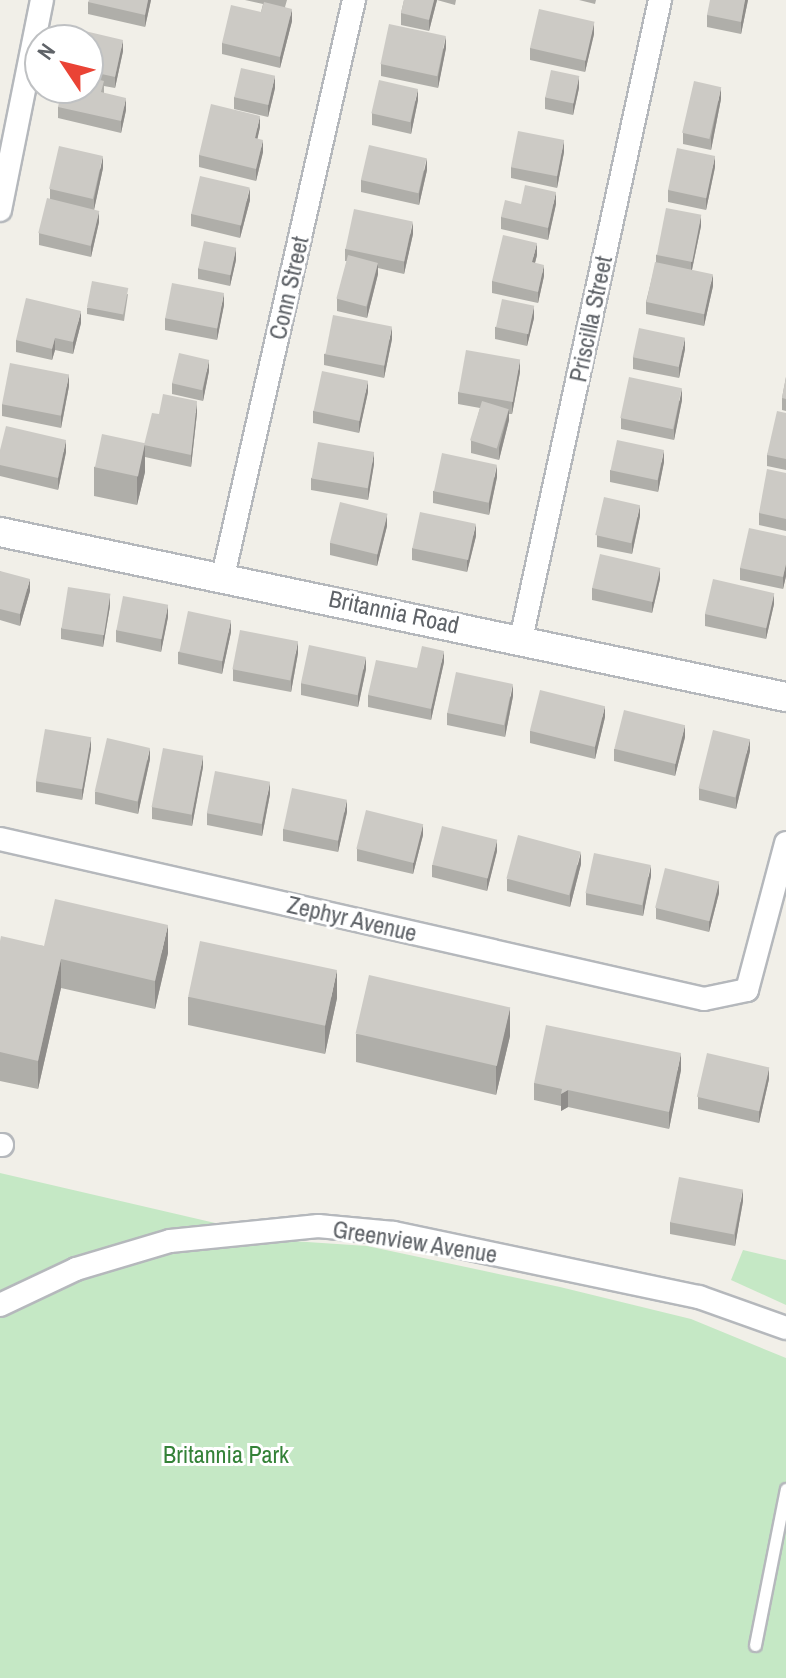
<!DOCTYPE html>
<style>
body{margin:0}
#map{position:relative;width:786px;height:1678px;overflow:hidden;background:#f1efe8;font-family:"Archivo Narrow",sans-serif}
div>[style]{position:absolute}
.green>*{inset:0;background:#c5e8c5}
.roads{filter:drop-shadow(2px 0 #b5b8bc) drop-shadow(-2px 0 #b5b8bc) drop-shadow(0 2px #b5b8bc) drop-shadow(0 -2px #b5b8bc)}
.service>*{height:11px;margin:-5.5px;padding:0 5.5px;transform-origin:5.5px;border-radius:5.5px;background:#fff}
.minor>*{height:22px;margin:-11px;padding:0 11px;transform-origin:11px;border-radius:11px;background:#fff}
.tertiary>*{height:28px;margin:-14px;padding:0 14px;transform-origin:14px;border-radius:14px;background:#fff}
.wall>*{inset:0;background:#afaea9}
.shaded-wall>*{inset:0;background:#8f8d8a}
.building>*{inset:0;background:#cccac5;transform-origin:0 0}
span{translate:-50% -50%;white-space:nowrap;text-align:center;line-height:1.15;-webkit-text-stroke:6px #fff;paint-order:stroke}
.street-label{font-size:24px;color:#5f6368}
.park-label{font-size:24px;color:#348238}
.north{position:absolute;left:24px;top:24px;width:80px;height:80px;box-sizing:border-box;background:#fff;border:2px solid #bfc1c3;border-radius:50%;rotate:305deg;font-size:22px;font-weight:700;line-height:32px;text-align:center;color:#5f6368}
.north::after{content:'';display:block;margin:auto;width:28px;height:36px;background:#ea4335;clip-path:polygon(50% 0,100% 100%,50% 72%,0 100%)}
</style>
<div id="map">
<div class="green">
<div style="clip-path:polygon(0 1173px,292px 1241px,367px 1246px,560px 1287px,691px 1319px,786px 1358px,786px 1678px,0 1678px)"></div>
<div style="clip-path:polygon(743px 1250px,786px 1260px,786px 1305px,731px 1280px)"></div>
</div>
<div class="roads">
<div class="service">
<div style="left:755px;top:1645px;width:159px;rotate:-78.8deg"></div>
</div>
<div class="minor">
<div style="left:0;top:210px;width:214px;rotate:-78.7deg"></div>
<div style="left:223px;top:576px;width:591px;rotate:-77.19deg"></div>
<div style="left:521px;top:639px;width:654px;rotate:-77.73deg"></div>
<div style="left:0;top:839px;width:722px;rotate:12.8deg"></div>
<div style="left:704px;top:999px;width:44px;rotate:-11.8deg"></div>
<div style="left:747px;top:990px;width:152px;rotate:-75.1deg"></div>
<div style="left:0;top:1145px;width:2px"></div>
<div style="left:0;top:1305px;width:84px;rotate:-25.3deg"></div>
<div style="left:76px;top:1269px;width:98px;rotate:-16.6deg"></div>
<div style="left:170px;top:1241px;width:149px;rotate:-5.8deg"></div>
<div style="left:318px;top:1226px;width:76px;rotate:5.3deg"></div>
<div style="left:394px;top:1233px;width:312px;rotate:11.9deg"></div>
<div style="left:699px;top:1297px;width:92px;rotate:19.6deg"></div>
</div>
<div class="tertiary">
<div style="left:0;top:532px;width:803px;rotate:11.86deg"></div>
</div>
</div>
<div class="wall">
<div style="clip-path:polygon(151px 0,145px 27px,88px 14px,88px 2px)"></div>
<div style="clip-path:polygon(245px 0,287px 0,285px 7px,292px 21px,280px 68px,222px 54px,222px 43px,261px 12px,263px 4px)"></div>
<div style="clip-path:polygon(404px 0,456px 0,455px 5px,437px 0,429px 31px,401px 25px,401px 13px)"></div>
<div style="clip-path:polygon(579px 0,596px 0,595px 4px)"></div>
<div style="clip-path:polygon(748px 0,741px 34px,707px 27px,707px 15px)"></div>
<div style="clip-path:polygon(594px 34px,585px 72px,530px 60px,530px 48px)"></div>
<div style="clip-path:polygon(88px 40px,123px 51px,115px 88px,104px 86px,104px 93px,126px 110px,121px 133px,58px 118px,58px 107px,88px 88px)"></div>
<div style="clip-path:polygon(446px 48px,438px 88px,381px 76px,381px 64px)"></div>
<div style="clip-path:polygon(275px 88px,268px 117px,234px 109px,234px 97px)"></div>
<div style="clip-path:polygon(579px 88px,573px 115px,545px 109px,545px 97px)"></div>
<div style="clip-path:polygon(721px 99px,711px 150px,683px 144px,683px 133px)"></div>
<div style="clip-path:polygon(418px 100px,411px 134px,372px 125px,372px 113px)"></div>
<div style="clip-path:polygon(260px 127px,257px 139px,263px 152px,256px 181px,199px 167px,199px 155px)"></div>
<div style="clip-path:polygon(564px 152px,557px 188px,511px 178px,511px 167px)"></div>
<div style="clip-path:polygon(715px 167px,706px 210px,668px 202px,668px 190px)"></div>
<div style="clip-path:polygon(103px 168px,94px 209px,99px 222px,91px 257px,39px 245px,39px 233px,50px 199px,50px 189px)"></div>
<div style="clip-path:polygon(427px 170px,419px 205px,361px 192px,361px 180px)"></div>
<div style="clip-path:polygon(250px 200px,240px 238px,191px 226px,191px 214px)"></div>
<div style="clip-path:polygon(521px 204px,556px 204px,548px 240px,501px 229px,501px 217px)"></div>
<div style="clip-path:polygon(701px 226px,692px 270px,713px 286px,704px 326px,646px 314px,646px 302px,656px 262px,656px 255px)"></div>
<div style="clip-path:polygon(413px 234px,404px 274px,378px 268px,378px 274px,367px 318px,337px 311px,337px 299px,347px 261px,345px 261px,345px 249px)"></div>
<div style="clip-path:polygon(537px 255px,535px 263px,544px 276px,538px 303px,492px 293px,492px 281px)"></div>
<div style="clip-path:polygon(236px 260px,230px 286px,198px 279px,198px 268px)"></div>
<div style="clip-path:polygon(128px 294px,124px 321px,87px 314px,87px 308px)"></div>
<div style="clip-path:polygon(224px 305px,217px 340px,165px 330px,165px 318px)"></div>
<div style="clip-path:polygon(534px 318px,527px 346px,495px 339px,495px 327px)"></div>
<div style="clip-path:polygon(81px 323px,73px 354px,55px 350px,52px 360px,16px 352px,16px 340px)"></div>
<div style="clip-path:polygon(392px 339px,384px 378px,324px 365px,324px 354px)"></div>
<div style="clip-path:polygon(685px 349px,679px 378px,633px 369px,633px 357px)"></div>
<div style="clip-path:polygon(209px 371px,203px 401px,172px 394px,172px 383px)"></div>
<div style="clip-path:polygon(520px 372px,512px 414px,509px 414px,509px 420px,499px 460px,471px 453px,471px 441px,480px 408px,458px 404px,458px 392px)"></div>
<div style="clip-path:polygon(786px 377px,786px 411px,782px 410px,782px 398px)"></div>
<div style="clip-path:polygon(69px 386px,61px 428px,2px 416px,2px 404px)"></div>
<div style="clip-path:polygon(368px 392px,359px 433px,313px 423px,313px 411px)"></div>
<div style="clip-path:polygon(682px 400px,674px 440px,621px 429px,621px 418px)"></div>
<div style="clip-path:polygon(197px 413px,191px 467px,145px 457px,145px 472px,137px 505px,94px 496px,94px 467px,145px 444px,159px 414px)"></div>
<div style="clip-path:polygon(786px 413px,786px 470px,767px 466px,767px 455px)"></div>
<div style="clip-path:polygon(0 450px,66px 452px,58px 490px,0 476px)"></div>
<div style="clip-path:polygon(664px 462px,658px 492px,610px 482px,610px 470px)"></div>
<div style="clip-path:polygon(374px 464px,368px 500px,311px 490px,311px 478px)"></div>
<div style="clip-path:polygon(786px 473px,786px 531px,759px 525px,759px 513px)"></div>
<div style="clip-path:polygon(497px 477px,489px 515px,433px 503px,433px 491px)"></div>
<div style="clip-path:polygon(640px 516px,632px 554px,597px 547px,597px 535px)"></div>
<div style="clip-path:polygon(387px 526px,377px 566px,330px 555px,330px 543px)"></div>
<div style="clip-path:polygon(476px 536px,467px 572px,412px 560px,412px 548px)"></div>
<div style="clip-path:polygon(786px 536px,786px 576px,783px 589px,740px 580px,740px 568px)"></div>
<div style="clip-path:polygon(0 571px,30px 591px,20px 626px,0 620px)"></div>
<div style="clip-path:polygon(660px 579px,652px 613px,592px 600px,592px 588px)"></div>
<div style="clip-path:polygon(774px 604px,766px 639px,705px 626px,705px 614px)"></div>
<div style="clip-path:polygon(110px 606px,103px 647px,61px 639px,61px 628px)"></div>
<div style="clip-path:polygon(168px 617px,161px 652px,116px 642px,116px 630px)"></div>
<div style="clip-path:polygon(231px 632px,222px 674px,178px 664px,178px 652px)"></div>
<div style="clip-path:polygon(298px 653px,291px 692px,233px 681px,233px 669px)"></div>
<div style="clip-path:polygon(444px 662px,431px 720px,368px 707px,368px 695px,417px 668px)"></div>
<div style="clip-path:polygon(366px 669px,358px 707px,301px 695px,301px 683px)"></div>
<div style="clip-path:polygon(513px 696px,505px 737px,447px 725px,447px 713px)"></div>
<div style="clip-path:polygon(605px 717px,595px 759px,530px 743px,530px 731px)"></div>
<div style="clip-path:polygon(685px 737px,675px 776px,614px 761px,614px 749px)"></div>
<div style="clip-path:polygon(91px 749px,82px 800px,36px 792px,36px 781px)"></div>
<div style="clip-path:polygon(750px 751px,736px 809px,699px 800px,699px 788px)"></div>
<div style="clip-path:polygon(150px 759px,138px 814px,95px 804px,95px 792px)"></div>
<div style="clip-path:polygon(203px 767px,192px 826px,152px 819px,152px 807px)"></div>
<div style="clip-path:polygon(270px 794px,262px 836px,207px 825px,207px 813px)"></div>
<div style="clip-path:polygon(347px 812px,338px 852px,283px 841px,283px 829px)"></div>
<div style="clip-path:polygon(423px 835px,413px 874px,357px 861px,357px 849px)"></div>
<div style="clip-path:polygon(497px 851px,487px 891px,432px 877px,432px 865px)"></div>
<div style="clip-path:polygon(581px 864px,570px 907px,507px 891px,507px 879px)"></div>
<div style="clip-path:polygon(651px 876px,643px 916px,586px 905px,586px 893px)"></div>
<div style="clip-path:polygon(719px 893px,709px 932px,656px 919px,656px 908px)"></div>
<div style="clip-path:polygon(0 941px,44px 946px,168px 953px,155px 1009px,61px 988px,38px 1089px,0 1081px)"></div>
<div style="clip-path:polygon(188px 997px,337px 998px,325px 1054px,188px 1025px)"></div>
<div style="clip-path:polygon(356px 1034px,510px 1036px,496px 1095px,356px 1062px)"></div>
<div style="clip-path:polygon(681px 1070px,669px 1129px,568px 1107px,561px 1111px,561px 1106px,534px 1100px,534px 1083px)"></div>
<div style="clip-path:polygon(769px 1079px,759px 1123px,698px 1109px,698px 1097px)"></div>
<div style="clip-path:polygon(743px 1201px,735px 1246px,670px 1234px,670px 1222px)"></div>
</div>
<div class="shaded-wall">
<div style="clip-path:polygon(148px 0,151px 0,145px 27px,145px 15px)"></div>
<div style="clip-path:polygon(434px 0,437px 0,429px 31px,429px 20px)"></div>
<div style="clip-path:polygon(745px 0,748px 0,741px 34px,741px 22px)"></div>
<div style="clip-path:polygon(292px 9px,292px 21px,280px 68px,280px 57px)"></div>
<div style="clip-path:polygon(594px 22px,594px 34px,585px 72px,585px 61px)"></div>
<div style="clip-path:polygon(446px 36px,446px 48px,438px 88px,438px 77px)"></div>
<div style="clip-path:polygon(123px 40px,123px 51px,115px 88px,115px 77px)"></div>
<div style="clip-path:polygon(275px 76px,275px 88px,268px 117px,268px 105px)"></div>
<div style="clip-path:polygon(579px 76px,579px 88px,573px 115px,573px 103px)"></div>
<div style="clip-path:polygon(721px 87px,721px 99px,711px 150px,711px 138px)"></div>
<div style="clip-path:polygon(418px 89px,418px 100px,411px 134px,411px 122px)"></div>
<div style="clip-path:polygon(126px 98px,126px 110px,121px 133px,121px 121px)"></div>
<div style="clip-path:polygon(260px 116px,260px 127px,255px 150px,255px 138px)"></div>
<div style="clip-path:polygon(263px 140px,263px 152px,256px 181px,256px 169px)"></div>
<div style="clip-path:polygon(564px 140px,564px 152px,557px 188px,557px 176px)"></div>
<div style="clip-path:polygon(103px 156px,103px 168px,94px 210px,94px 199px)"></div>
<div style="clip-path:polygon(715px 156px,715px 167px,706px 210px,706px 198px)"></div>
<div style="clip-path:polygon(427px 158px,427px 170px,419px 205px,419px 194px)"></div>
<div style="clip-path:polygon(250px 188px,250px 200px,240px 238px,240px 227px)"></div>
<div style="clip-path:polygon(556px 192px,556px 204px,548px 240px,548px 228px)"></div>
<div style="clip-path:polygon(99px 211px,99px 222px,91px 257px,91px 246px)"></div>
<div style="clip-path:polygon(701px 215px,701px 226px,691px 274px,691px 262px)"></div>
<div style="clip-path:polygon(413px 222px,413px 234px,404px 274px,404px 262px)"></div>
<div style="clip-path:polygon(537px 243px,537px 255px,532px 274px,532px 262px)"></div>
<div style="clip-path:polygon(236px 248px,236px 260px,230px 286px,230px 275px)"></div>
<div style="clip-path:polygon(378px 263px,378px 274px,367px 318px,367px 307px)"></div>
<div style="clip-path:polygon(544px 265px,544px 276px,538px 303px,538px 292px)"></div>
<div style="clip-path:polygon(713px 274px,713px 286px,704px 326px,704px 314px)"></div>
<div style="clip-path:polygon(224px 293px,224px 305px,217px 340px,217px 329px)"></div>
<div style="clip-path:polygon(534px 306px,534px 318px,527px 346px,527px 335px)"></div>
<div style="clip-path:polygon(81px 311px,81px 323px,73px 354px,73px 342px)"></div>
<div style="clip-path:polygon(392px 327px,392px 339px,384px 378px,384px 366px)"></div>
<div style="clip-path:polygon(55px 338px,55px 350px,52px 360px,52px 349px)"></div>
<div style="clip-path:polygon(685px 338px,685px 349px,679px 378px,679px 366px)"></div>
<div style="clip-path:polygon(209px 360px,209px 371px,203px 401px,203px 389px)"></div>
<div style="clip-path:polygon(520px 360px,520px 372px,512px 414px,512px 403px)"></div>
<div style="clip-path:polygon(69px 374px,69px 386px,61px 428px,61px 416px)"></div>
<div style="clip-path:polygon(368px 381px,368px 392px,359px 433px,359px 422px)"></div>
<div style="clip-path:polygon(682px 388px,682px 400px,674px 440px,674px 429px)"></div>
<div style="clip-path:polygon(197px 401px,197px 413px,191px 467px,191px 455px)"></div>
<div style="clip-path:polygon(509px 409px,509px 420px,499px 460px,499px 448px)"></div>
<div style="clip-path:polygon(66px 440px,66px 452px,58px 490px,58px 478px)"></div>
<div style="clip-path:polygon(145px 443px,145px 472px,137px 505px,137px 477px)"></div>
<div style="clip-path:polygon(664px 450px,664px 462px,658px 492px,658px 480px)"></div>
<div style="clip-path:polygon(374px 452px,374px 464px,368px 500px,368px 489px)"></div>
<div style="clip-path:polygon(497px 465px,497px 477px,489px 515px,489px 503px)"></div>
<div style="clip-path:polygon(640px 505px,640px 516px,632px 554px,632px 543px)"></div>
<div style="clip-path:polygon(387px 514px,387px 526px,377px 566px,377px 555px)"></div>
<div style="clip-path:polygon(476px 524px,476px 536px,467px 572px,467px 561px)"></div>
<div style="clip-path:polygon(786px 564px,786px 576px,783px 589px,783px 577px)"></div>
<div style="clip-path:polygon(660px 568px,660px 579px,652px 613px,652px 601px)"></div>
<div style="clip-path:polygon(30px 579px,30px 591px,20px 626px,20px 614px)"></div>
<div style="clip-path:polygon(774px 593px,774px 604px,766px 639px,766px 627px)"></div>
<div style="clip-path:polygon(110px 594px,110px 606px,103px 647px,103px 635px)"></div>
<div style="clip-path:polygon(168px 605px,168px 617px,161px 652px,161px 640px)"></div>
<div style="clip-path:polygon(231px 620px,231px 632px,222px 674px,222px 662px)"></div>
<div style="clip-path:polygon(298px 641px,298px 653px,291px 692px,291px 680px)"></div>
<div style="clip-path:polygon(444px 651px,444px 662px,431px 720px,431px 709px)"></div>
<div style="clip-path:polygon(366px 657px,366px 669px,358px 707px,358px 695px)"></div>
<div style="clip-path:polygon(513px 684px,513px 696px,505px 737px,505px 725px)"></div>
<div style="clip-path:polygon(605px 706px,605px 717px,595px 759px,595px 747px)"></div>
<div style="clip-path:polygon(685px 725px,685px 737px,675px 776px,675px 765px)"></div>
<div style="clip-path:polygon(91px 737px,91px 749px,82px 800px,82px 789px)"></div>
<div style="clip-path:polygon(750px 739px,750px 751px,736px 809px,736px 797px)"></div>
<div style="clip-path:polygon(150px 748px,150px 759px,138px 814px,138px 802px)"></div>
<div style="clip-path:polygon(203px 756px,203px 767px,192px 826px,192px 814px)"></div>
<div style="clip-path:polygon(270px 782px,270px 794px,262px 836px,262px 824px)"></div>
<div style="clip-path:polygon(347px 800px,347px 812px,338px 852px,338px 841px)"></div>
<div style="clip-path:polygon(423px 824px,423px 835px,413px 874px,413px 862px)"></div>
<div style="clip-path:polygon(497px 840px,497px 851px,487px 891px,487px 879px)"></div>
<div style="clip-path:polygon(581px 852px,581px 864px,570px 907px,570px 895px)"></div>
<div style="clip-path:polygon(651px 865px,651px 876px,643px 916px,643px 904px)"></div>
<div style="clip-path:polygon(719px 881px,719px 893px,709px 932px,709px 921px)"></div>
<div style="clip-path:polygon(168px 925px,168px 953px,155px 1009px,155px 981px)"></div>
<div style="clip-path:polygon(61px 959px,61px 988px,38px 1089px,38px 1061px)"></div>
<div style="clip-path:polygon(337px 970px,337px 998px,325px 1054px,325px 1026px)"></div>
<div style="clip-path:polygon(510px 1007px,510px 1036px,496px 1095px,496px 1066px)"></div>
<div style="clip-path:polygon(681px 1053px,681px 1070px,669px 1129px,669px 1112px)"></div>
<div style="clip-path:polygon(769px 1067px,769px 1079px,759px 1123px,759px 1111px)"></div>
<div style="clip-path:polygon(568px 1090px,568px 1107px,561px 1111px,561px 1094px)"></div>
<div style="clip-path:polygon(743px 1189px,743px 1201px,735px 1246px,735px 1234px)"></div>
</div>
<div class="building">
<div style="clip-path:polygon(89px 0,148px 0,145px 15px,88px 2px)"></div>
<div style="clip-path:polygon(404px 0,434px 0,429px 20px,401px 13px)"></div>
<div style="clip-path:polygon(710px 0,745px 0,741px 22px,707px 15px)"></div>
<div style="clip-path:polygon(264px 2px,292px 9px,280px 57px,222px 43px,231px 5px,261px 12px)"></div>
<div style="left:539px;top:9px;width:57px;height:40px;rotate:13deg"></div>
<div style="left:389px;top:24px;width:58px;height:41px;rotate:12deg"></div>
<div style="clip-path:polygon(72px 28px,123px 40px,115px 77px,88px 71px,88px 40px,70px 40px)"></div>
<div style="left:241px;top:68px;width:35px;height:30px;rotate:13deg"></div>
<div style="left:551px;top:70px;width:29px;height:28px;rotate:12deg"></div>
<div style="clip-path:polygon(88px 77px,104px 81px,101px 92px,126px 98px,121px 121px,58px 107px,62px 88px,88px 88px)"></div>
<div style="left:379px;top:80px;width:40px;height:34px;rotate:13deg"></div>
<div style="left:694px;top:81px;width:28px;height:53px;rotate:13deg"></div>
<div style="clip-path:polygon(211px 104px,260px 116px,255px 138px,263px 140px,256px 169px,199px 155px)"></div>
<div style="left:518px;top:131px;width:47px;height:37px;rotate:11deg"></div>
<div style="left:369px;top:145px;width:59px;height:36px;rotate:13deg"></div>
<div style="left:59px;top:146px;width:45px;height:44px;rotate:13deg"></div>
<div style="left:677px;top:148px;width:39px;height:43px;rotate:12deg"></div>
<div style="left:200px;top:176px;width:51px;height:39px;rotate:13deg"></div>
<div style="clip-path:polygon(525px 185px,556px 192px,548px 228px,501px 217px,505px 200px,521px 204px)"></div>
<div style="left:47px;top:198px;width:54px;height:36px;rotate:14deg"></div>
<div style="left:666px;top:208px;width:36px;height:48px;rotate:11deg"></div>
<div style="left:354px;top:209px;width:60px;height:41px;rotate:12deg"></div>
<div style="clip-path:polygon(503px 235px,537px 243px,532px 262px,544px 265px,538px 292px,492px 281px)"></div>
<div style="left:204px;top:241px;width:33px;height:28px;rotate:12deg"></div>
<div style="left:348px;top:255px;width:31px;height:45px;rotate:15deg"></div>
<div style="left:655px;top:262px;width:59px;height:41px;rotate:12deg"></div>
<div style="left:92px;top:281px;width:37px;height:27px;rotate:11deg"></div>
<div style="left:172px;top:283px;width:53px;height:36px;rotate:11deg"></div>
<div style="clip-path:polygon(26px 298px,81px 311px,73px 342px,55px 338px,52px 349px,16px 340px)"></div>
<div style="left:502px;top:299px;width:33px;height:29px;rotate:12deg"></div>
<div style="left:333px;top:315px;width:60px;height:40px;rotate:11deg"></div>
<div style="left:639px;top:328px;width:47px;height:30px;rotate:12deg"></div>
<div style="left:466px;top:350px;width:55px;height:43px;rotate:10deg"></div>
<div style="left:179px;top:353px;width:31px;height:31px;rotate:13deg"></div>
<div style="left:10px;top:363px;width:60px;height:42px;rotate:11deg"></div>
<div style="left:322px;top:371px;width:47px;height:41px;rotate:12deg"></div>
<div style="left:629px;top:377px;width:54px;height:42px;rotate:12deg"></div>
<div style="clip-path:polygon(786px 377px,786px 399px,782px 398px)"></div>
<div style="clip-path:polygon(163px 394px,197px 401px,191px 455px,144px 445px,152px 413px,159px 414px)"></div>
<div style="left:482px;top:401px;width:28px;height:41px;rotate:17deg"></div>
<div style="clip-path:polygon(777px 411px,786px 413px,786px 459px,767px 455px)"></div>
<div style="clip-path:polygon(6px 426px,66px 440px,58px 478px,0 465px,0 450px)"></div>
<div style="left:102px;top:434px;width:44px;height:34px;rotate:12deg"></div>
<div style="left:617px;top:440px;width:48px;height:31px;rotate:12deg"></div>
<div style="left:318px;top:442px;width:57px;height:37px;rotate:10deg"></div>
<div style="left:442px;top:453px;width:56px;height:39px;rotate:12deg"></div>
<div style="clip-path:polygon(767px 469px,786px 473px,786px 519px,759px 513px)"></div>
<div style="left:604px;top:497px;width:37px;height:39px;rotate:13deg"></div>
<div style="left:340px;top:502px;width:49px;height:42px;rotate:14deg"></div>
<div style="left:420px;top:512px;width:57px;height:37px;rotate:12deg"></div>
<div style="clip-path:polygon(749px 528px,786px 536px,786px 564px,783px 577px,740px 568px)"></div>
<div style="left:600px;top:554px;width:62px;height:35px;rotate:13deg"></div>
<div style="clip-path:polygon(0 571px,30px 579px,20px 614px,0 609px)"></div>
<div style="left:713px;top:579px;width:63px;height:36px;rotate:13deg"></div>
<div style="left:68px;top:587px;width:43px;height:42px;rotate:9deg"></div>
<div style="left:123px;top:596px;width:46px;height:35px;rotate:11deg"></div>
<div style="left:188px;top:611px;width:44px;height:42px;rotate:12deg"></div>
<div style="left:240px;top:630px;width:59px;height:40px;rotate:11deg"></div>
<div style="left:309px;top:645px;width:58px;height:39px;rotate:12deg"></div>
<div style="clip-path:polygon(422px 646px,444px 651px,431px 709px,368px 695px,376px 660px,417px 668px)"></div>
<div style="left:456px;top:672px;width:58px;height:42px;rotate:12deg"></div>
<div style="left:540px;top:690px;width:67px;height:42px;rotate:14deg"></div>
<div style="left:624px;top:710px;width:63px;height:40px;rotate:14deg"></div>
<div style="left:45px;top:729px;width:47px;height:53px;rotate:10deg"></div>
<div style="left:713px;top:730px;width:38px;height:60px;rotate:14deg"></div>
<div style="left:107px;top:738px;width:44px;height:55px;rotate:13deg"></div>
<div style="left:163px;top:748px;width:41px;height:60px;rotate:11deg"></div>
<div style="left:215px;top:771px;width:56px;height:43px;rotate:11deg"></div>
<div style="left:292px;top:788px;width:56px;height:42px;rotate:12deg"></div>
<div style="left:366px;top:810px;width:59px;height:40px;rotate:14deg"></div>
<div style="left:442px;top:826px;width:57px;height:40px;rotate:14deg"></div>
<div style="left:518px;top:835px;width:65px;height:45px;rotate:15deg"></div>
<div style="left:594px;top:853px;width:58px;height:41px;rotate:12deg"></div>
<div style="left:665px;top:868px;width:56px;height:41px;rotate:14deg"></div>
<div style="clip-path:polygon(55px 899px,168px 925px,155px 981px,61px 959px,38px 1061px,0 1052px,0 941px,1px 936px,44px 946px)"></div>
<div style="left:200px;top:941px;width:140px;height:57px;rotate:12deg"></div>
<div style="left:369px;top:975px;width:145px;height:60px;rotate:13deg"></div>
<div style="clip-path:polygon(546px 1025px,681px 1053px,669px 1112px,568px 1090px,561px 1094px,562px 1089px,534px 1083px)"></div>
<div style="left:707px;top:1053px;width:64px;height:45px;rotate:13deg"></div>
<div style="left:679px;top:1177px;width:65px;height:46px;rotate:11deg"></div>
</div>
<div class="street-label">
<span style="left:289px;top:288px;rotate:-77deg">Conn Street</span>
<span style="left:591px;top:319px;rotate:-78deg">Priscilla Street</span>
<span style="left:394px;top:612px;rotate:12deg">Britannia Road</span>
<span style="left:352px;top:919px;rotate:13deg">Zephyr Avenue</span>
<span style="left:415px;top:1242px;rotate:9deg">Greenview Avenue</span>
</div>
<div class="park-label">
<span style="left:226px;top:1455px">Britannia Park</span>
</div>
<div class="north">N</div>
</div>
